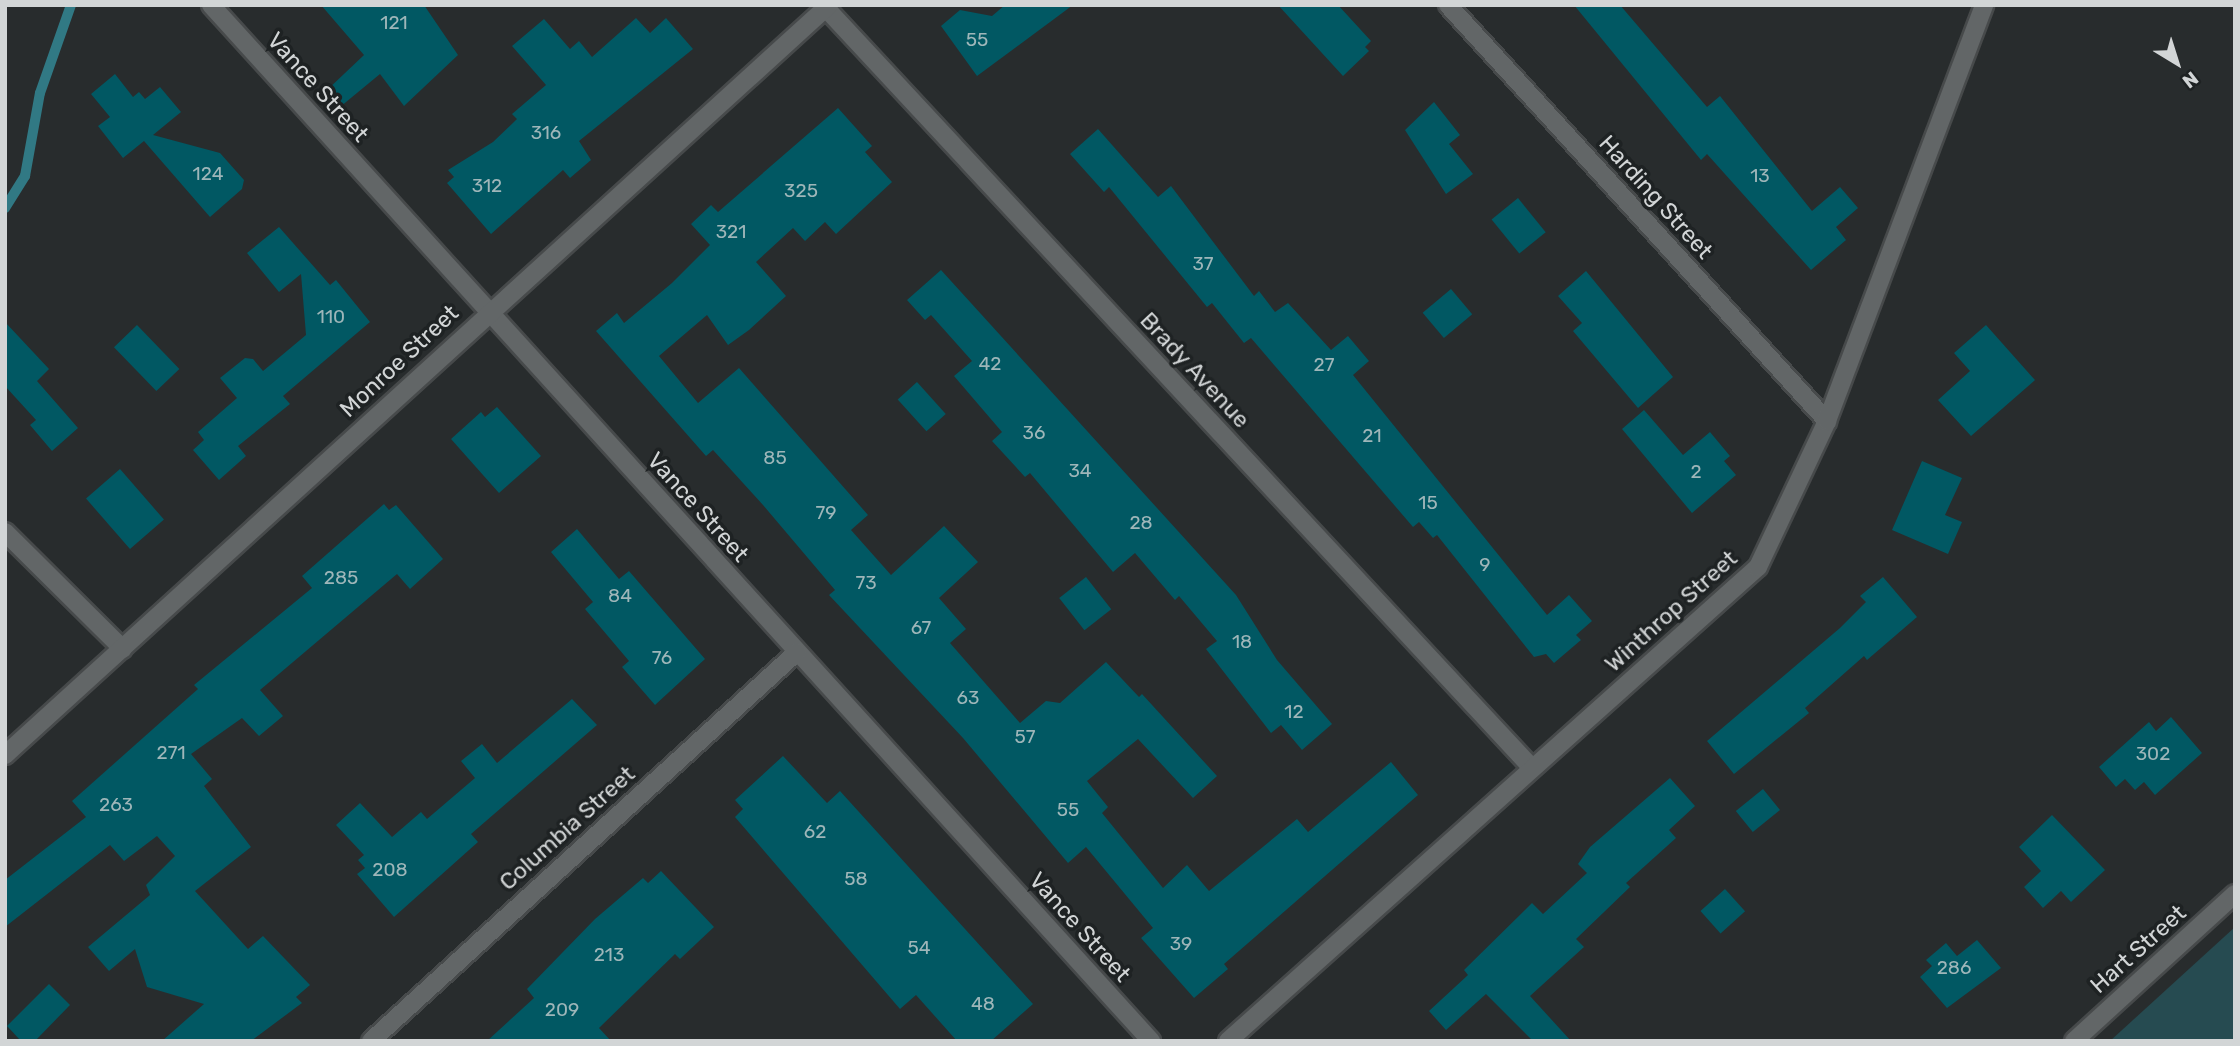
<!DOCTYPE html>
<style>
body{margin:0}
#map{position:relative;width:2240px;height:1046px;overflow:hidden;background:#282c2d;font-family:Rubik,sans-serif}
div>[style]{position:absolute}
.green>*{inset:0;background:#264b51}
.stream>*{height:10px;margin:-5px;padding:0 5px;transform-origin:5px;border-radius:5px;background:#317984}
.building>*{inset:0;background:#015863;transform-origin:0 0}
.roads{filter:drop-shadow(2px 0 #474a4b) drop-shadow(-2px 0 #474a4b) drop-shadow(0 2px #474a4b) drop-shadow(0 -2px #474a4b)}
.minor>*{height:18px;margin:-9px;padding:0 9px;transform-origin:9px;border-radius:9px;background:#626667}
span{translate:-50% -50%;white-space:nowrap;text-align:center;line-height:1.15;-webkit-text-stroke:7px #1e2223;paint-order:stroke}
.number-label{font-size:19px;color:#9eb6b9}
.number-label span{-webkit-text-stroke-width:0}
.street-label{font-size:23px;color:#d2d5d6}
.frame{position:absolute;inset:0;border:7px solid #d2d5d6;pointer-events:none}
.north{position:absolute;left:2142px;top:28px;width:70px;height:70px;-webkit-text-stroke:5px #1e2223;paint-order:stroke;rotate:142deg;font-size:19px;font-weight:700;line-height:28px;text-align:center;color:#d2d5d6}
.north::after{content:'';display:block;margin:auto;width:24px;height:32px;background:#d2d5d6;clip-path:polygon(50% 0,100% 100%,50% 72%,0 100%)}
</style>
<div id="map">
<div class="green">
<div style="clip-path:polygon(2235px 927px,2235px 1041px,2110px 1041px)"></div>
</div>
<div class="stream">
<div style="left:5px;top:208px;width:38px;rotate:-58deg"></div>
<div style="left:25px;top:176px;width:84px;rotate:-79.8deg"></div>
<div style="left:40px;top:93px;width:93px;rotate:-70.6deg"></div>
</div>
<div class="building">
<div style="clip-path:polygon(321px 5px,424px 5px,458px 55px,404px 106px,380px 74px,340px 107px,326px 91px,364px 55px)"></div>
<div style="clip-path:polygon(1005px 5px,1073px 5px,977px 76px,941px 26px,960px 10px,992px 16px)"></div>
<div style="clip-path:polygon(1278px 5px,1338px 5px,1371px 41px,1365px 47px,1369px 51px,1343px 76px)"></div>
<div style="clip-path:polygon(1574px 5px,1620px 5px,1707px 107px,1720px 96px,1812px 211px,1840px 187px,1858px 208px,1836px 227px,1846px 240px,1811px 270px,1707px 154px,1701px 160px)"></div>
<div style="clip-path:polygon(636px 18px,650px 33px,666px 18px,693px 49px,579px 141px,591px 160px,570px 178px,563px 170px,491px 234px,447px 183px,454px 177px,448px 170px,493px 142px,517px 119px,512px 114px,546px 85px,512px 46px,544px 19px,570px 49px,579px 41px,592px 57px)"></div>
<div style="clip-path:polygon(115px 74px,133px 97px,139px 92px,145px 99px,160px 87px,181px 112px,153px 135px,220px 153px,244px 180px,242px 189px,210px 217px,144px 141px,123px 158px,98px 126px,110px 117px,91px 94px)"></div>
<div style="clip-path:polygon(1434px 102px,1460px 135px,1449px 144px,1473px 174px,1446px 194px,1405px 130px)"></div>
<div style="clip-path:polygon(838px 108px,872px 146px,865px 152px,892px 182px,836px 234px,825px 222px,805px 241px,793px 228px,756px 262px,786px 296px,749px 330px,728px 345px,707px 315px,659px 356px,698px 403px,739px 368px,868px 515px,851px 530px,891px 575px,944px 526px,978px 562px,939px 598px,966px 629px,950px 643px,1020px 723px,1046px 701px,1060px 703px,1106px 662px,1139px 697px,1142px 694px,1217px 776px,1193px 798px,1138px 739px,1087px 781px,1108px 807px,1102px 813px,1163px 888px,1187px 865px,1209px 891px,1297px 819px,1308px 832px,1391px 762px,1418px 795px,1224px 964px,1228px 969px,1194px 998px,1141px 938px,1153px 928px,1086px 847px,1068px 863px,963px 738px,829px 595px,835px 590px,763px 505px,713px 450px,706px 456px,596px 331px,617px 313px,624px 323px,672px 283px,710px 245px,691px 224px,711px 205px,718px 212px)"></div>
<div style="clip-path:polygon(1098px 129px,1158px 197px,1171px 186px,1254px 296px,1259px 291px,1275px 312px,1288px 303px,1331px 350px,1348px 336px,1369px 361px,1353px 375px,1547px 615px,1569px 595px,1592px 621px,1576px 635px,1581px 640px,1554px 663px,1546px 654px,1534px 657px,1437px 535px,1433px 538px,1419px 522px,1413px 527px,1251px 338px,1244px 343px,1212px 303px,1207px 307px,1109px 187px,1104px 192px,1070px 154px)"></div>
<div style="left:1518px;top:198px;width:44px;height:34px;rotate:51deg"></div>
<div style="clip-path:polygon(279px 227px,330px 285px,336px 280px,370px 322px,283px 396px,290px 404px,238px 446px,246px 456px,219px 480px,193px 450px,204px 440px,198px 432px,237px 398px,220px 378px,245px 358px,253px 359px,263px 371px,306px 335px,301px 274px,279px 292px,247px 253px)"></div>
<div style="clip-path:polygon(941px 270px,1236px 595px,1277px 660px,1332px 724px,1302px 750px,1281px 725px,1271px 733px,1206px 649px,1217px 641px,1179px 596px,1175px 600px,1135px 553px,1113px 572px,1030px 473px,1025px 477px,992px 441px,1002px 432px,954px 376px,972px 361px,931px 315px,925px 320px,907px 300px)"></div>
<div style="clip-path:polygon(1586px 271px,1673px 377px,1638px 408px,1573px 331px,1582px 323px,1558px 296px)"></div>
<div style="left:1451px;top:289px;width:33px;height:37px;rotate:50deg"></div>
<div style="clip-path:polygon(5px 322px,49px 369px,37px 381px,78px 428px,52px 451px,30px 425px,36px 420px,5px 386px)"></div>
<div style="left:137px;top:325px;width:61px;height:32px;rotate:46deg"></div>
<div style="clip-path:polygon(1986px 325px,2035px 380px,1971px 436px,1938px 400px,1970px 371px,1954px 353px)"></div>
<div style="left:917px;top:382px;width:43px;height:26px;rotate:48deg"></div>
<div style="clip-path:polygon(497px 407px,541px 456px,499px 493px,451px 439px,481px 412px,485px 417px)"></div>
<div style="clip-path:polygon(1644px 410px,1683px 455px,1710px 432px,1730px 456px,1724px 461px,1736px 475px,1692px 513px,1622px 429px)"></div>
<div style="clip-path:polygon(1922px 461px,1962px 478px,1945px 515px,1962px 522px,1948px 554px,1892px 530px)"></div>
<div style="left:120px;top:469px;width:67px;height:45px;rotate:49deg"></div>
<div style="clip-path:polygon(384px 504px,389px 510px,396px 505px,443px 559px,410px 589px,397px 574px,260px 690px,283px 716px,259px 736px,242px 718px,191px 754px,212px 779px,204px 786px,251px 847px,195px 891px,248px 949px,263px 936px,310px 985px,296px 997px,302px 1003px,251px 1041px,162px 1041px,204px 1004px,147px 987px,135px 949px,109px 971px,88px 947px,150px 895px,146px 885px,175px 856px,157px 836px,124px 861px,110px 845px,5px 927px,5px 880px,86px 817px,72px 801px,198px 689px,194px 685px,312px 588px,302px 576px)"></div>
<div style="clip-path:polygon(577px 529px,619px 579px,629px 571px,705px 659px,655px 705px,622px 667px,629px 661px,585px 609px,593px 602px,551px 552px)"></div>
<div style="left:1086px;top:577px;width:41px;height:34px;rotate:52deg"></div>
<div style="clip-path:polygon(1883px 577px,1917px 617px,1867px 660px,1864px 656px,1805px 708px,1809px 713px,1734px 774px,1707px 741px,1840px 628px,1866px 602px,1860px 596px)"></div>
<div style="clip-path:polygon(572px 699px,597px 725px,471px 834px,478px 842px,394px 917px,357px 874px,365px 868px,358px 860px,364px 855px,336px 825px,360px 803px,392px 837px,421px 812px,427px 819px,475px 778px,461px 761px,482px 744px,497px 763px)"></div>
<div style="clip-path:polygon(2171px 717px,2202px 753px,2155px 795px,2144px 782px,2135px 790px,2125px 779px,2116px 787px,2099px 767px,2149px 722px,2156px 731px)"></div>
<div style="clip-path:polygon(783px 756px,827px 803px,840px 791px,1033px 1004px,991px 1041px,957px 1041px,916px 995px,900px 1009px,735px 817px,743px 809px,735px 800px)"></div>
<div style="clip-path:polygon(1670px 778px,1695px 806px,1669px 830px,1676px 838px,1626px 883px,1630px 887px,1576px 939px,1584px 947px,1530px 996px,1571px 1041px,1533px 1041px,1486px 994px,1446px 1030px,1429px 1011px,1468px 975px,1464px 970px,1532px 903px,1543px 914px,1587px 873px,1578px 864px,1590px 847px)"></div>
<div style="left:1763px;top:789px;width:27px;height:35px;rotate:51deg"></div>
<div style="clip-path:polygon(2052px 815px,2105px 870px,2071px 902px,2061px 891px,2043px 908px,2024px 887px,2041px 871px,2019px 847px)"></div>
<div style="clip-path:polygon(661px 871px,714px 927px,680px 959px,675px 954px,599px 1028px,611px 1041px,487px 1041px,534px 998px,527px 989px,595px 919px,643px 878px,648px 883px)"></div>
<div style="left:1725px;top:889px;width:30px;height:33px;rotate:48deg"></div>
<div style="clip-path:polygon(1977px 940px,2001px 968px,1947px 1008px,1920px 977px,1932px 966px,1926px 960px,1946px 943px,1957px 956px)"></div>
<div style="clip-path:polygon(49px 984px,70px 1005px,35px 1041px,21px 1041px,7px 1026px)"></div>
</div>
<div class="roads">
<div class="minor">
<div style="left:211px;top:5px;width:1399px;rotate:47.78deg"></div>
<div style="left:823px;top:5px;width:1040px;rotate:47.1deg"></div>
<div style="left:1448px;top:5px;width:563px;rotate:47.66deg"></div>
<div style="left:5px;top:532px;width:166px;rotate:44.8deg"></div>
<div style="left:5px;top:755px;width:1114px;rotate:-42.31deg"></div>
<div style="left:371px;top:1041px;width:577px;rotate:-42.4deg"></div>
<div style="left:1228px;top:1041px;width:711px;rotate:-41.81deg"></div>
<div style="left:1758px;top:567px;width:161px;rotate:-64.7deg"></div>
<div style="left:1827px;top:421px;width:445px;rotate:-69.3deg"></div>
<div style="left:2074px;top:1041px;width:218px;rotate:-42.4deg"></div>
</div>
</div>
<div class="number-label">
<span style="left:394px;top:23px">121</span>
<span style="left:977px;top:40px">55</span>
<span style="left:546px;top:133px">316</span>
<span style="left:208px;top:174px">124</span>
<span style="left:1760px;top:176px">13</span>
<span style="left:487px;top:186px">312</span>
<span style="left:801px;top:191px">325</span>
<span style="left:731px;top:232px">321</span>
<span style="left:1203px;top:264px">37</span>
<span style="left:331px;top:317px">110</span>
<span style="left:990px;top:364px">42</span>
<span style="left:1324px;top:365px">27</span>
<span style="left:1034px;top:433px">36</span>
<span style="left:1372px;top:436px">21</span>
<span style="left:775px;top:458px">85</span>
<span style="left:1080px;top:471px">34</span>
<span style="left:1696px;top:472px">2</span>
<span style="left:1428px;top:503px">15</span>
<span style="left:826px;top:513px">79</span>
<span style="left:1141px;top:523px">28</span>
<span style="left:1485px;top:565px">9</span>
<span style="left:341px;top:578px">285</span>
<span style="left:866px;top:583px">73</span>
<span style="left:620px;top:596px">84</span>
<span style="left:921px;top:628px">67</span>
<span style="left:1242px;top:642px">18</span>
<span style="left:662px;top:658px">76</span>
<span style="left:968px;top:698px">63</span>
<span style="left:1294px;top:712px">12</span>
<span style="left:1025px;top:737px">57</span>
<span style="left:171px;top:753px">271</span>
<span style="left:2153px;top:754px">302</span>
<span style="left:116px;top:805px">263</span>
<span style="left:1068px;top:810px">55</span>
<span style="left:815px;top:832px">62</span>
<span style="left:390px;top:870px">208</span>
<span style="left:856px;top:879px">58</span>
<span style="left:1181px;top:944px">39</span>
<span style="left:919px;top:948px">54</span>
<span style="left:609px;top:955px">213</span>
<span style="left:1954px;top:968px">286</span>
<span style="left:983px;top:1004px">48</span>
<span style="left:562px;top:1010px">209</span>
</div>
<div class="street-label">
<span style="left:318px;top:87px;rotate:48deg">Vance Street</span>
<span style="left:1656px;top:197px;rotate:48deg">Harding Street</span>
<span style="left:399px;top:361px;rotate:-43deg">Monroe Street</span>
<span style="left:1195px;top:370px;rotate:47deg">Brady Avenue</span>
<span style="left:698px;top:507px;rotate:48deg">Vance Street</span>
<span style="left:1671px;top:611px;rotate:-42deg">Winthrop Street</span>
<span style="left:567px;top:828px;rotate:-42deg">Columbia Street</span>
<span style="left:1080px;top:927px;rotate:48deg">Vance Street</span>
<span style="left:2138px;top:949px;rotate:-42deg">Hart Street</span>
</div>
<div class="frame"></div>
<div class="north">N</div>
</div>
